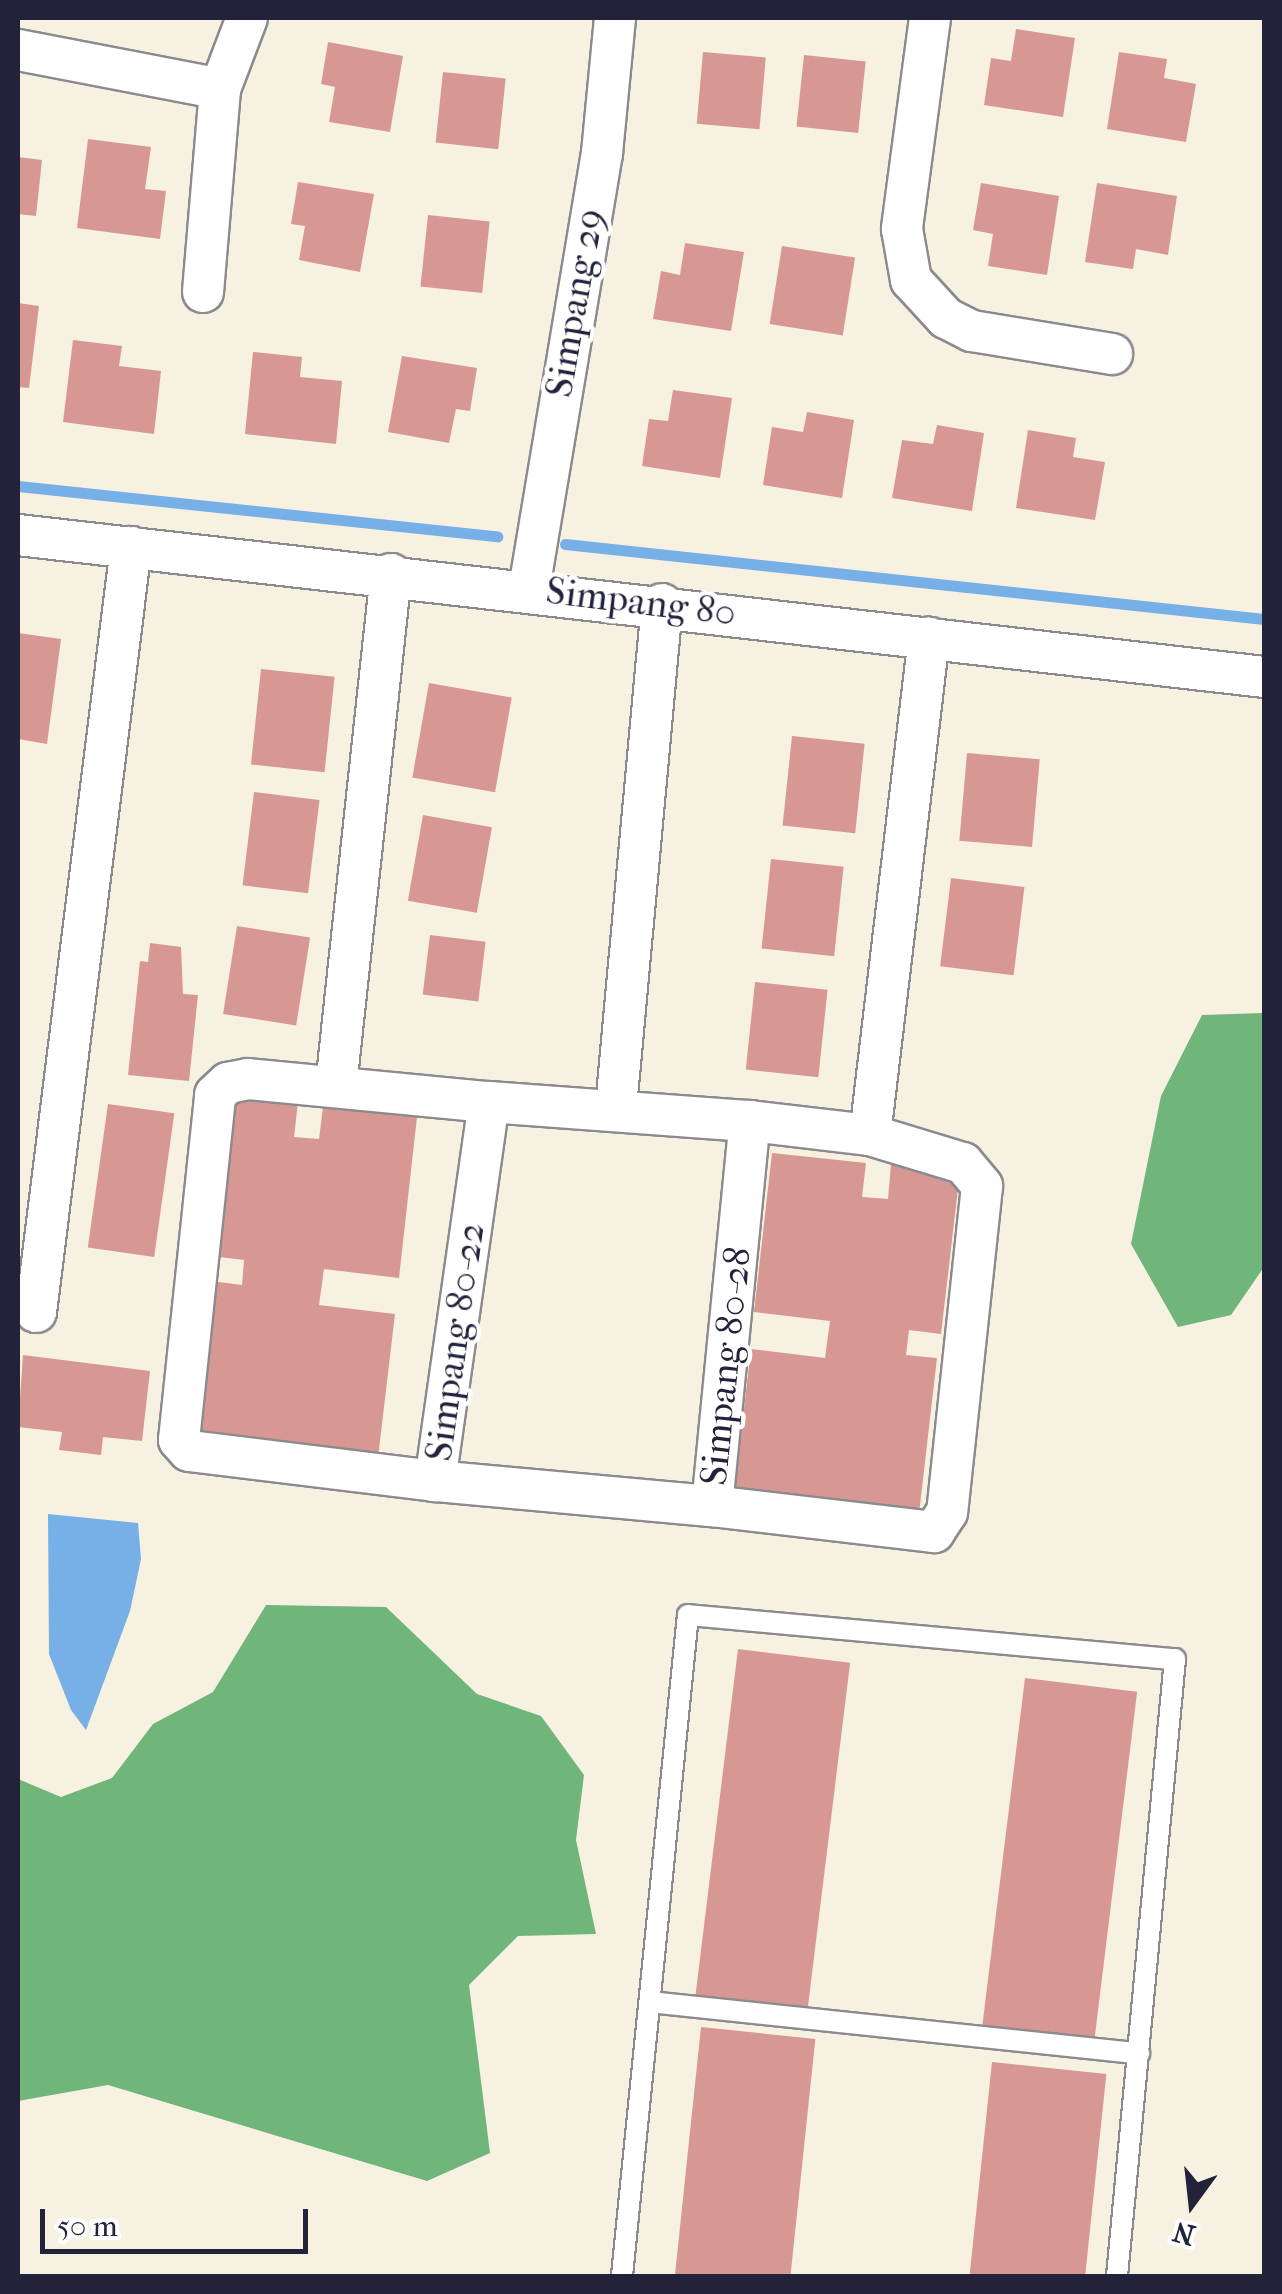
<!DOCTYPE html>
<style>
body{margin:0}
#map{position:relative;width:1282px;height:2294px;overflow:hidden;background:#f7f1e1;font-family:"IM FELL French Canon",serif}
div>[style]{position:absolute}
.forest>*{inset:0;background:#70b57a}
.water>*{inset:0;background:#77b0e7}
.stream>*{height:11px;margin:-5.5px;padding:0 5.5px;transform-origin:5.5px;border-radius:5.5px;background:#77b0e7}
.building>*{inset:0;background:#d79894;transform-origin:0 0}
.roads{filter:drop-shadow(2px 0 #8c8a8e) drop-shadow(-2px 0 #8c8a8e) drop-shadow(0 2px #8c8a8e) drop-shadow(0 -2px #8c8a8e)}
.service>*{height:20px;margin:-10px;padding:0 10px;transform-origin:10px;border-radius:10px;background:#fff}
.minor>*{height:40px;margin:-20px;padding:0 20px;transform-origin:20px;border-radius:20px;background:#fff}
span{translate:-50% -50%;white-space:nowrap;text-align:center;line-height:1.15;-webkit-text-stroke:9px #fff;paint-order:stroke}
.street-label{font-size:38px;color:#22223b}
.frame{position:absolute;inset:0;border:20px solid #22223b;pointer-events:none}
.north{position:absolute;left:1142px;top:2154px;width:100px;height:100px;-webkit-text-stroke:8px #fff;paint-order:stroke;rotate:195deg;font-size:28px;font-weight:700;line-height:40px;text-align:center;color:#22223b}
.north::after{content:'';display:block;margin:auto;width:35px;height:45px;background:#22223b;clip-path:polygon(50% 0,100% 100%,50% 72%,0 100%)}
.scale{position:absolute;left:40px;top:2209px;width:268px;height:45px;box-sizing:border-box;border:5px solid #22223b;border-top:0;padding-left:12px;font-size:30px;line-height:35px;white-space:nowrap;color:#22223b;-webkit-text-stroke:8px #fff;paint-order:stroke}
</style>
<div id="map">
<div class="forest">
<div style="clip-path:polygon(1264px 1013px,1264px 1267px,1231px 1315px,1178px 1327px,1131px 1244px,1161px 1096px,1202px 1015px)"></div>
<div style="clip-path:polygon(266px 1605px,386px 1607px,477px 1694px,541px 1716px,584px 1775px,576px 1840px,596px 1934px,518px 1936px,469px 1985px,490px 2153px,427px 2181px,108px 2085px,18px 2101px,18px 1779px,61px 1797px,112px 1778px,153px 1724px,213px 1692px)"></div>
</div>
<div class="water">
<div style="clip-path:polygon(48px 1514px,138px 1523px,141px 1559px,130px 1611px,86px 1730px,71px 1710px,49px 1654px)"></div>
</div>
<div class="stream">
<div style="left:18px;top:486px;width:482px;rotate:6deg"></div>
<div style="left:565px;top:544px;width:703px;rotate:6.12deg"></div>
</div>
<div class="building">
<div style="clip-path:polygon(1016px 29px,1075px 38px,1063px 117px,984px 105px,991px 58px,1011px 61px)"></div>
<div style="clip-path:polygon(328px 42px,403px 56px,390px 132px,329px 122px,335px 87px,321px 84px)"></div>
<div style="left:703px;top:52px;width:63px;height:72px;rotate:5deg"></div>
<div style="clip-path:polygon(1119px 52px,1167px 59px,1164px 78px,1196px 84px,1186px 142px,1107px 129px)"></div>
<div style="left:804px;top:55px;width:62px;height:72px;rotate:6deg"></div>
<div style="left:443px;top:72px;width:63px;height:71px;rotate:6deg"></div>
<div style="clip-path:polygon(88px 139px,151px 147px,145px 189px,166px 191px,160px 239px,77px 228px)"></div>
<div style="clip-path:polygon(18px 157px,42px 160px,36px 216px,18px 214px)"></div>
<div style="clip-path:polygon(298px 182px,374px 194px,360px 272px,299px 260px,305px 226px,291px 224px)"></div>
<div style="clip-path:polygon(981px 183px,1059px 196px,1047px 275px,988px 266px,993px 234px,973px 230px)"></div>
<div style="clip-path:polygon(1097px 183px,1177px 196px,1168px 255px,1136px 249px,1133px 269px,1085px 262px)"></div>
<div style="left:428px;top:215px;width:62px;height:72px;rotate:6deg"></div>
<div style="clip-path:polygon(685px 243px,744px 252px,731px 331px,653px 319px,661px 271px,680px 275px)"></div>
<div style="left:782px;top:246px;width:74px;height:79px;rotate:9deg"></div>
<div style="clip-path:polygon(18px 303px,39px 306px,29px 388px,18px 387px)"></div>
<div style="clip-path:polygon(73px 340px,122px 346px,119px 366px,161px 371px,154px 434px,63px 422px)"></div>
<div style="clip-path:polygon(253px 352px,302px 357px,300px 377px,342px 381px,336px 444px,245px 434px)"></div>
<div style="clip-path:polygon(402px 356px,477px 368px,470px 411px,456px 409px,449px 443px,388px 432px)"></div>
<div style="clip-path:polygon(673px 390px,732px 398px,720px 478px,642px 466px,649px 419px,668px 421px)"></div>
<div style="clip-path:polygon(807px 412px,854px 420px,842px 498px,763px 485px,772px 427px,803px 432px)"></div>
<div style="clip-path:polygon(937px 425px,984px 433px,972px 511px,892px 498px,902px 440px,933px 444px)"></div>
<div style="clip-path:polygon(1028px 430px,1076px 438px,1073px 457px,1105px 462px,1095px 520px,1016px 508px)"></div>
<div style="clip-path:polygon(18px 633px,61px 639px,47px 744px,18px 739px)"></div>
<div style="left:261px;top:669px;width:74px;height:96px;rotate:6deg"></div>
<div style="left:429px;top:683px;width:84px;height:96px;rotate:10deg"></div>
<div style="left:792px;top:736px;width:73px;height:90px;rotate:6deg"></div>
<div style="left:967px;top:753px;width:73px;height:88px;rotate:5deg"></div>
<div style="left:254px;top:792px;width:66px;height:94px;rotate:7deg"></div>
<div style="left:423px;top:815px;width:70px;height:87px;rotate:10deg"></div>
<div style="left:771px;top:859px;width:73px;height:90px;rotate:6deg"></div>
<div style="left:951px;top:878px;width:74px;height:89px;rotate:7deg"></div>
<div style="left:237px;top:926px;width:74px;height:89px;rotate:9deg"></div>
<div style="left:430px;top:935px;width:56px;height:60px;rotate:7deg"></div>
<div style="clip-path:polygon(150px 943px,181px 947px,183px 994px,198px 995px,189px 1081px,128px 1075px,140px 961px,148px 962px)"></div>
<div style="left:755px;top:982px;width:73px;height:88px;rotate:6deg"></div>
<div style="clip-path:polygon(229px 1094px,298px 1102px,294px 1137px,319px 1139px,323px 1107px,417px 1117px,399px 1278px,324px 1269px,319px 1305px,395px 1314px,378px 1458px,194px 1437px,211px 1281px,242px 1285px,244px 1260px,211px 1256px)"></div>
<div style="left:108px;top:1104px;width:67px;height:145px;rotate:8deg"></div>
<div style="clip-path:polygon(772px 1153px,866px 1163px,862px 1197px,888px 1199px,891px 1164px,960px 1172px,941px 1334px,909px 1330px,906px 1355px,937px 1358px,919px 1514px,734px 1493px,751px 1349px,825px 1358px,830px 1321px,754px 1312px)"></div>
<div style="clip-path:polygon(23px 1355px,150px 1371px,142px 1441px,103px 1437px,101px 1455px,59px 1450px,62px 1432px,18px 1427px)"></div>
<div style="left:738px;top:1649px;width:113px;height:355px;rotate:7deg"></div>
<div style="left:1025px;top:1678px;width:113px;height:355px;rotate:7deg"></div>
<div style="left:701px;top:2027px;width:115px;height:250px;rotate:6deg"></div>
<div style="left:992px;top:2062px;width:115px;height:215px;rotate:6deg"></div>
</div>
<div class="roads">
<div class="service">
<div style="left:650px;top:2002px;width:492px;rotate:6deg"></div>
<div style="left:622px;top:2276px;width:664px;rotate:-84.3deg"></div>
<div style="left:688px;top:1615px;width:489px;rotate:5.2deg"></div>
<div style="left:1175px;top:1659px;width:620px;rotate:95.37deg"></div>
</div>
<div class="minor">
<div style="left:930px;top:18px;width:213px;rotate:97.6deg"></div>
<div style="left:902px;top:229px;width:52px;rotate:80deg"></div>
<div style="left:911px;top:280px;width:52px;rotate:47.4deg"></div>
<div style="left:946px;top:318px;width:29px;rotate:27deg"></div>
<div style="left:972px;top:331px;width:142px;rotate:9.3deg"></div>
<div style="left:18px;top:50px;width:206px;rotate:10.9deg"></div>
<div style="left:203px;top:292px;width:204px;rotate:-85.2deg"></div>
<div style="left:220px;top:89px;width:76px;rotate:-69.2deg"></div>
<div style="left:18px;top:535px;width:1254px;rotate:6.5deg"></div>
<div style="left:529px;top:589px;width:442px;rotate:-80.5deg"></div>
<div style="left:602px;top:153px;width:136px;rotate:-84.5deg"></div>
<div style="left:248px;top:1079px;width:242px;rotate:5.5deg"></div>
<div style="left:489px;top:1102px;width:383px;rotate:98.1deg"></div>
<div style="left:435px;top:1481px;width:248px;rotate:-173deg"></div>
<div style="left:189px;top:1451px;width:15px;rotate:-132deg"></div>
<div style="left:179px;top:1440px;width:347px;rotate:-84deg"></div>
<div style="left:215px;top:1095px;width:18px;rotate:-43deg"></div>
<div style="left:228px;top:1083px;width:20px;rotate:-11deg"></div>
<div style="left:336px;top:1086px;width:515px;rotate:-83.87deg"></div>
<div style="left:489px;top:1102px;width:262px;rotate:4.2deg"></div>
<div style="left:616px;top:1107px;width:505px;rotate:-84.77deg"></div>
<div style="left:750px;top:1121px;width:121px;rotate:6.7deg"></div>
<div style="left:870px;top:1135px;width:97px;rotate:16.8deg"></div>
<div style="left:963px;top:1163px;width:30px;rotate:50deg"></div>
<div style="left:982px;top:1186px;width:328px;rotate:96.1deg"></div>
<div style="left:947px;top:1512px;width:24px;rotate:123deg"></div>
<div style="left:934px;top:1532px;width:224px;rotate:-173.3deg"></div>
<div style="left:712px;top:1506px;width:387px;rotate:-84.4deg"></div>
<div style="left:870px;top:1135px;width:501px;rotate:-83.24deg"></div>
<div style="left:36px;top:1312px;width:771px;rotate:-82.92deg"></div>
<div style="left:435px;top:1481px;width:278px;rotate:5.2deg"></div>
</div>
</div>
<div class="street-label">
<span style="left:575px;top:303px;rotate:-80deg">Simpang 29</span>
<span style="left:641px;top:602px;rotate:7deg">Simpang 80</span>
<span style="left:455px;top:1342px;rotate:-82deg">Simpang 80-22</span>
<span style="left:726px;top:1366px;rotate:-84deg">Simpang 80-28</span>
</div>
<div class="frame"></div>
<div class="north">N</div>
<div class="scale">50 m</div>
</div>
